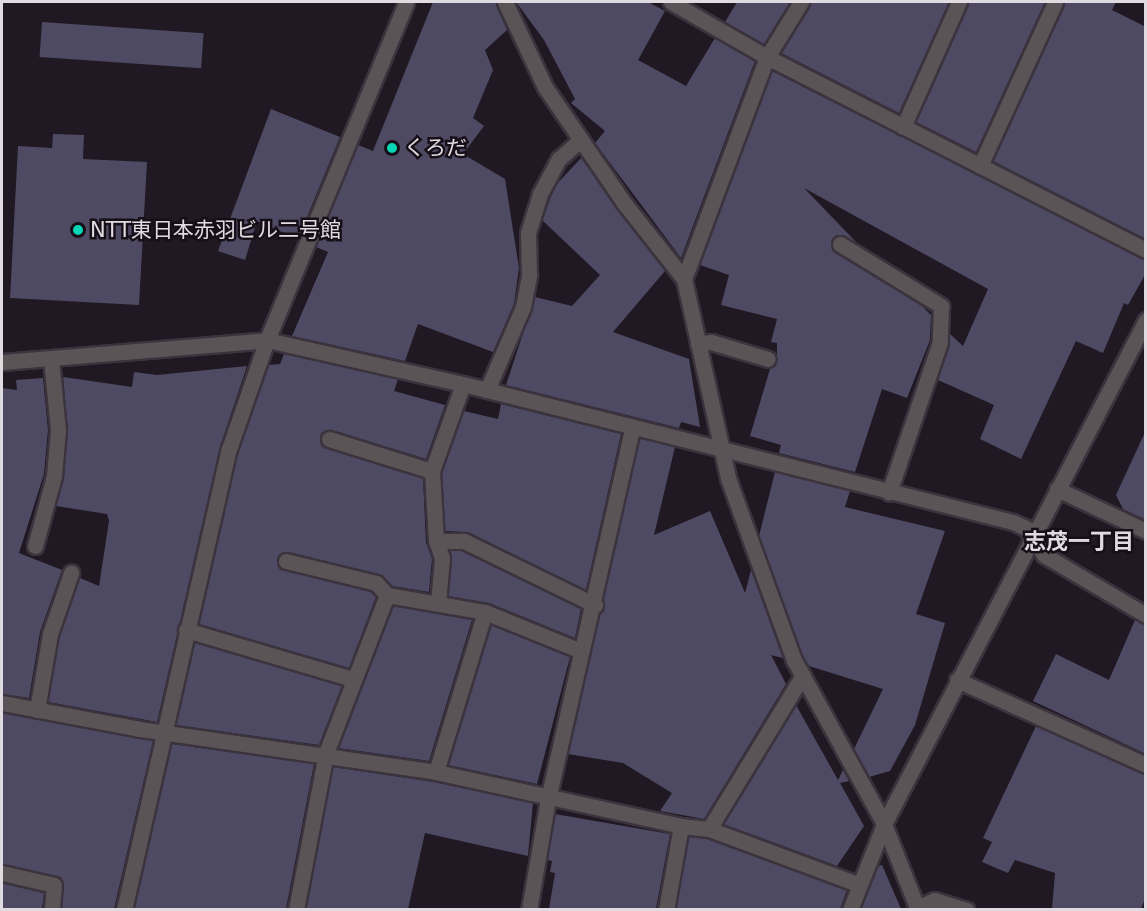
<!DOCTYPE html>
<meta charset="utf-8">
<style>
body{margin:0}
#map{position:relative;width:1147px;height:911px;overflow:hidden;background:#201822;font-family:"DejaVu Sans","Noto Sans JP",sans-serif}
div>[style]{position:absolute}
.building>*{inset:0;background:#4e4a63;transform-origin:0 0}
.roads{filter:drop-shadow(2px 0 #3b333d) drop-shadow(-2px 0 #3b333d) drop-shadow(0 2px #3b333d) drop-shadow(0 -2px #3b333d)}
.lane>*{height:15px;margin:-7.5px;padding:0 7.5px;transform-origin:7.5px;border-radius:7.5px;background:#5b5457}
.street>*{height:15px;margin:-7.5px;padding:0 7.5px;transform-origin:7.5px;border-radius:7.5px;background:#5b5457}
.dots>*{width:16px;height:16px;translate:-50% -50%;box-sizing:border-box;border:3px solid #170f18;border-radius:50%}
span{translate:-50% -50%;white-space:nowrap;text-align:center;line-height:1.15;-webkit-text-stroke:5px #170f18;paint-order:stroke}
.poi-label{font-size:21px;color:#e0dae1}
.left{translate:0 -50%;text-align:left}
.neighbourhood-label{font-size:22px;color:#e0dae1;font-weight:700}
.frame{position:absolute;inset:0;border:3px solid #e0dae1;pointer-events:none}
</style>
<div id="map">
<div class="building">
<div style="clip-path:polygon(433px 2px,495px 2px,507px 30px,485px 50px,493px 70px,473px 118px,484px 126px,463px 154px,505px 179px,519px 268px,514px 304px,493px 352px,418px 324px,405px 361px,292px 336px,328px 252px,316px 247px,358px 145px,373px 151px)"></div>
<div style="clip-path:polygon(516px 2px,648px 2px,665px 11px,638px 60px,686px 86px,715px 38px,755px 61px,681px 258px,595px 143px,605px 131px,571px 103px,575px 99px,544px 40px)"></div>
<div style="clip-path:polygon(737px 2px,790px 2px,764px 44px,725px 22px)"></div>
<div style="clip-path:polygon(811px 2px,949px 2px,899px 113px,781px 53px)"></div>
<div style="clip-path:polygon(969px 2px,1045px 2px,976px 152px,916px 122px)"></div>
<div style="clip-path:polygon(1065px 2px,1116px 2px,1112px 10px,1146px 27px,1146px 239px,993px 161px)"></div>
<div style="left:42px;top:22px;width:162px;height:35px;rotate:4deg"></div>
<div style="clip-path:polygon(772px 71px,1146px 260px,1146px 273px,1128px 305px,1124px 303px,1103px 353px,1076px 341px,1021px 459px,980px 439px,994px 405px,938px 380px,950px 334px,963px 346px,988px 289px,804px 188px,857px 243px,836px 235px,832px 249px,920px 304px,931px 315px,930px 340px,907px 398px,882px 389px,855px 472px,779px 453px,781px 445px,750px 436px,770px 369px,777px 361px,777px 343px,771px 342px,777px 319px,721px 305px,729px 275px,700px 265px)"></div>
<div style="clip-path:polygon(271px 109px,340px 137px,298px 239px,257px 221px,245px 260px,218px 251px)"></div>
<div style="clip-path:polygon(53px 134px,84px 135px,83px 159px,147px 162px,139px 305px,10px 298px,18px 146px,52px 148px)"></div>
<div style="clip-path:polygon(581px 158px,665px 271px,613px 332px,689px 359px,700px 427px,681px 422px,679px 428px,506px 385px,535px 297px,572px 306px,600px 275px,542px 220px,555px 186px)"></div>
<div style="clip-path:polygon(284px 354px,398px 379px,394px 391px,445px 405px,426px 459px,332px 430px,320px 436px,326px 448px,423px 478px,426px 542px,432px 559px,429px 592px,392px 586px,378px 574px,288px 552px,277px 558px,283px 570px,371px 592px,376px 597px,349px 668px,199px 624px,238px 452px,269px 365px,280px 364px)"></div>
<div style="clip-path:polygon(247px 366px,220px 447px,157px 722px,48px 702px,59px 636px,80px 578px,99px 586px,109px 521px,107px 514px,56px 506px,68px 431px,63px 377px,132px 387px,134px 372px,157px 375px)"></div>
<div style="clip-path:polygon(43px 378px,48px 430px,44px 474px,19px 553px,62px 570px,40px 632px,29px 698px,2px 694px,2px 388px,17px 390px,16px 380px)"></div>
<div style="clip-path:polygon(501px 404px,621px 434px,586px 590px,468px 532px,445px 531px,442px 472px,464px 411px,498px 419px)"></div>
<div style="clip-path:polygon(1146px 430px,1146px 520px,1123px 509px,1116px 495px)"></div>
<div style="clip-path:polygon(640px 438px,675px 447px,654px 535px,710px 511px,745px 593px,751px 570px,783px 658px,771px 655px,786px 684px,704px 819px,660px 811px,672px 793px,623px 763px,568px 754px)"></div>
<div style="clip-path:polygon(775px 472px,850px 491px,845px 507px,945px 531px,916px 614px,945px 623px,915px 725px,890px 771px,869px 777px,854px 749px,883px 689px,809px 666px,803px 656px,759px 536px)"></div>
<div style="clip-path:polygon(450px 551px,462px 551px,581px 609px,575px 638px,489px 603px,448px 596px)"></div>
<div style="clip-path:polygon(393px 606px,472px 620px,429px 761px,338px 748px)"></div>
<div style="clip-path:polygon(1135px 620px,1146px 625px,1146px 754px,1033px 701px,1056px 654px,1109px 680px)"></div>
<div style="clip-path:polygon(491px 625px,570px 657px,537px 784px,448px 765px)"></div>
<div style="clip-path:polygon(195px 643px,342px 686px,319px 745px,176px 725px)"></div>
<div style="clip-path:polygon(796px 705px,838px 780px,843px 770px,849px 781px,840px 783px,864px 826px,837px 866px,723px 824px)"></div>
<div style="clip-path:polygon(2px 713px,153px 741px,114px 909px,62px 909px,60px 877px,2px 864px)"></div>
<div style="clip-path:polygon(1036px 726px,1146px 775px,1146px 896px,1141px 909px,1052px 909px,1055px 873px,1015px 860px,1008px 873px,982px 862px,992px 842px,983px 838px)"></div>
<div style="clip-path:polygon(172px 744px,314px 764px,286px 909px,134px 909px)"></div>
<div style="clip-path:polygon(333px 767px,434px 782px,533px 803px,528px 856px,425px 833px,408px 909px,306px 909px)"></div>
<div style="clip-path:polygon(555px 814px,670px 834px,656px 909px,549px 909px,555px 873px,550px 872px,552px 861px,548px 860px)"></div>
<div style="clip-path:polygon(689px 837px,707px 839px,847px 890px,840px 909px,676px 909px)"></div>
<div style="clip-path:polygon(882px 865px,901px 909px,861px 909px,878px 866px)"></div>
<div style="clip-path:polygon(2px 883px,44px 893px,42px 909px,2px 909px)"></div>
</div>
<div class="roads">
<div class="lane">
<div style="left:903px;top:127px;width:137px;rotate:-65.9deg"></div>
<div style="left:980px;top:166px;width:180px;rotate:-65.4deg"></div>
<div style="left:840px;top:244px;width:119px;rotate:31.5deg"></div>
<div style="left:941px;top:306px;width:36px;rotate:92deg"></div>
<div style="left:940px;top:342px;width:159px;rotate:108.7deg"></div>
<div style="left:684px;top:279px;width:237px;rotate:-69.5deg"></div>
<div style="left:767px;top:57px;width:65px;rotate:-58.3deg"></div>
<div style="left:698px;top:344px;width:13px;rotate:-9deg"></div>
<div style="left:711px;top:342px;width:59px;rotate:16.6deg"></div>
<div style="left:487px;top:390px;width:90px;rotate:-66.6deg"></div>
<div style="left:523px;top:307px;width:33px;rotate:-79deg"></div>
<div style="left:529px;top:275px;width:42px;rotate:-91.4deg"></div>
<div style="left:528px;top:233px;width:41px;rotate:-72.9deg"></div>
<div style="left:540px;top:194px;width:40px;rotate:-62deg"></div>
<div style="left:559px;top:159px;width:28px;rotate:-42deg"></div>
<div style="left:329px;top:439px;width:108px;rotate:17.3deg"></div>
<div style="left:1057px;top:489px;width:98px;rotate:25.3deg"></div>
<div style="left:436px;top:541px;width:28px"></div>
<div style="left:464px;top:541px;width:146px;rotate:26deg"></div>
<div style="left:35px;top:546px;width:73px;rotate:-74.8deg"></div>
<div style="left:54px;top:476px;width:46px;rotate:-85deg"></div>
<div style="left:58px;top:430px;width:72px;rotate:-95.6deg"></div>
<div style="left:286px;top:561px;width:93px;rotate:13.7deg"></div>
<div style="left:376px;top:583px;width:16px;rotate:47deg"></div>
<div style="left:387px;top:595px;width:99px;rotate:9.8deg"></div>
<div style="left:485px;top:612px;width:104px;rotate:22.1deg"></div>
<div style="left:438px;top:603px;width:45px;rotate:-84.9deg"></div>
<div style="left:442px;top:558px;width:18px;rotate:-109deg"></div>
<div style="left:436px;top:541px;width:70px;rotate:-93.3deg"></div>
<div style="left:432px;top:471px;width:92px;rotate:-70.4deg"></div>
<div style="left:186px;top:630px;width:174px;rotate:16.4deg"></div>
<div style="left:957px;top:680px;width:207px;rotate:24.2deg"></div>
<div style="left:37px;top:710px;width:77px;rotate:-80.3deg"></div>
<div style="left:50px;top:634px;width:65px;rotate:-71deg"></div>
<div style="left:436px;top:772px;width:167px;rotate:-73deg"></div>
<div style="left:681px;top:826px;width:28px;rotate:6deg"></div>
<div style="left:709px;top:829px;width:159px;rotate:20.3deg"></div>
<div style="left:709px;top:829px;width:180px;rotate:-58.6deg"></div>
<div style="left:2px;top:873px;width:53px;rotate:13deg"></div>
<div style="left:54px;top:885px;width:25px;rotate:95deg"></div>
<div style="left:296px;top:910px;width:160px;rotate:-79.2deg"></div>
<div style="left:326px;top:753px;width:169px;rotate:-68.9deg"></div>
</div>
<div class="street">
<div style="left:505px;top:2px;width:94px;rotate:64.8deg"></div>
<div style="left:545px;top:87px;width:140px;rotate:55.7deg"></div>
<div style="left:624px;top:203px;width:97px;rotate:51.7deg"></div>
<div style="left:684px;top:279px;width:204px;rotate:77.5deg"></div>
<div style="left:728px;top:478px;width:194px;rotate:70.1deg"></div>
<div style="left:794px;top:660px;width:187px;rotate:61.2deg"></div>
<div style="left:884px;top:824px;width:92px;rotate:68.4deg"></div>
<div style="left:671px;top:2px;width:111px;rotate:29.8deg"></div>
<div style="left:767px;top:57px;width:425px;rotate:27deg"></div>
<div style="left:2px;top:362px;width:266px;rotate:-4.7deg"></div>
<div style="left:267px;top:340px;width:201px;rotate:12.7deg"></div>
<div style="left:463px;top:384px;width:567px;rotate:14.09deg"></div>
<div style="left:1013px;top:522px;width:14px;rotate:25deg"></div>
<div style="left:1026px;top:528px;width:32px;rotate:56deg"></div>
<div style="left:1044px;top:555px;width:118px;rotate:30.5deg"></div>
<div style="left:2px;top:703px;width:139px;rotate:10.7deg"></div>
<div style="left:139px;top:729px;width:300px;rotate:8.2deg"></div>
<div style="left:436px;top:772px;width:251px;rotate:12.4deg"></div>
<div style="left:681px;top:826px;width:85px;rotate:100.1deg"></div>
<div style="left:917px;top:908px;width:19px;rotate:-25deg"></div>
<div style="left:934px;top:900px;width:34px;rotate:17deg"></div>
<div style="left:124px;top:910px;width:473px;rotate:-77.2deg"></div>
<div style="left:229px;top:449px;width:115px;rotate:-70.8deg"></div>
<div style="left:267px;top:340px;width:365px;rotate:-67.6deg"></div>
<div style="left:529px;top:910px;width:113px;rotate:-80.3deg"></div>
<div style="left:548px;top:799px;width:379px;rotate:-77.2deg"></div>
<div style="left:850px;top:910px;width:92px;rotate:-68.4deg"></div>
<div style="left:884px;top:824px;width:568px;rotate:-62.53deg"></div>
</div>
</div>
<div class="dots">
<div style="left:392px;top:148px;background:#08d5b5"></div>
<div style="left:78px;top:230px;background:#08d5b5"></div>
</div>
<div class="poi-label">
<span class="left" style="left:404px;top:148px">くろだ</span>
<span class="left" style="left:90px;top:230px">NTT東日本赤羽ビル二号館</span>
</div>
<div class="neighbourhood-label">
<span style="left:1079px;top:542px">志茂一丁目</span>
</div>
<div class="frame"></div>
</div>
